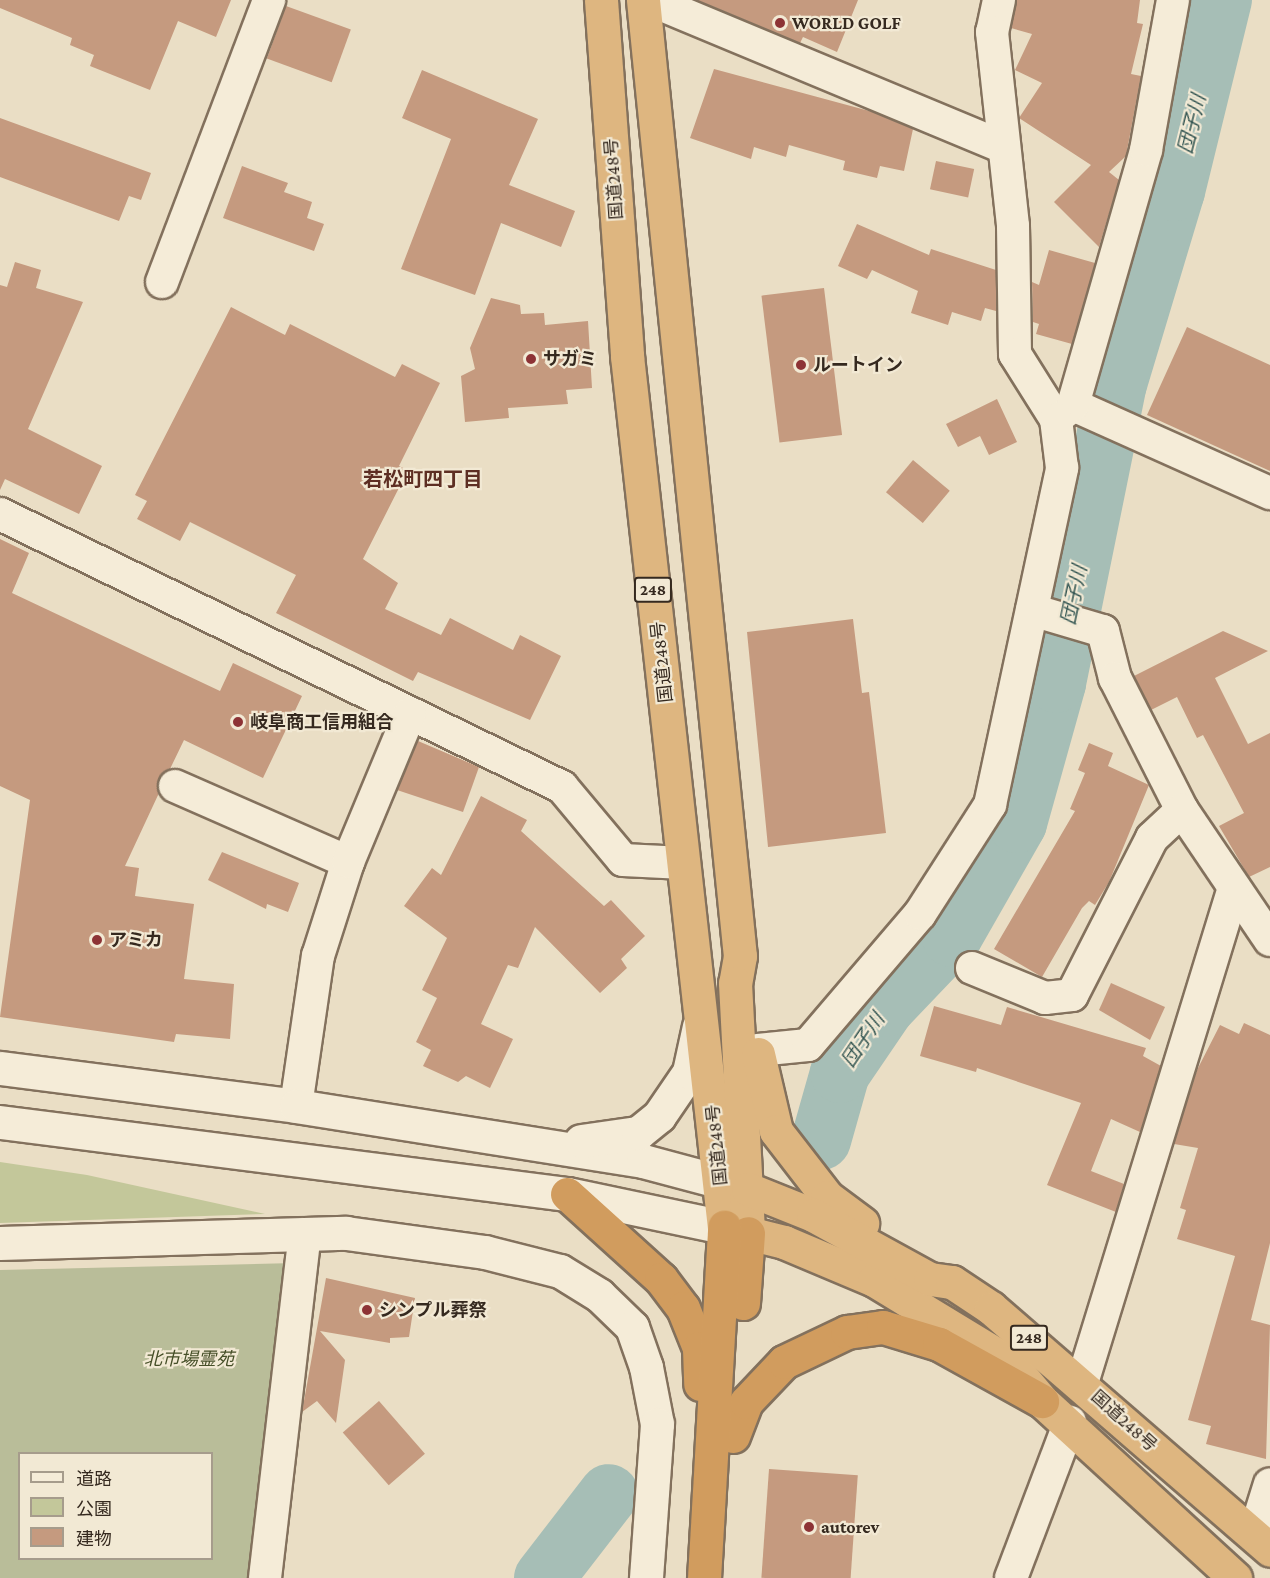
<!DOCTYPE html>
<meta charset="utf-8">
<style>
body{margin:0}
#map{position:relative;width:1270px;height:1578px;overflow:hidden;background:#eadec5;font-family:"Crimson Pro","Noto Sans JP",serif}
div>[style]{position:absolute}
.green>*{inset:0;background:#c3c79a}
.cemetery>*{inset:0;background:#b9bd99}
.river>*{height:60px;margin:-30px;padding:0 30px;transform-origin:30px;border-radius:30px;background:#a6beb6}
.building>*{inset:0;background:#c59a7f;transform-origin:0 0}
.roads{filter:drop-shadow(2px 0 #83715d) drop-shadow(-2px 0 #83715d) drop-shadow(0 2px #83715d) drop-shadow(0 -2px #83715d)}
.minor>*{height:32px;margin:-16px;padding:0 16px;transform-origin:16px;border-radius:16px;background:#f5ecd8}
.tertiary>*{height:33px;margin:-16.5px;padding:0 16.5px;transform-origin:16.5px;border-radius:16.5px;background:#f5ecd8}
.trunk>*{height:33px;margin:-16.5px;padding:0 16.5px;transform-origin:16.5px;border-radius:16.5px;background:#deb680}
.motorway>*{height:33px;margin:-16.5px;padding:0 16.5px;transform-origin:16.5px;border-radius:16.5px;background:#d19c5e}
.dots>*{width:16px;height:16px;translate:-50% -50%;box-sizing:border-box;border:3px solid #f2e9d4;border-radius:50%}
span{translate:-50% -50%;white-space:nowrap;text-align:center;line-height:1.15;-webkit-text-stroke:4.5px #f2e9d4;paint-order:stroke}
.shield-label span{padding:2px 4px;background:#f2e9d4;border:2px solid;border-radius:4px;-webkit-text-stroke-width:0}
.shield-label{font-size:16px;color:#35291f;font-weight:700}
.poi-label{font-size:18px;color:#35291f;font-weight:700}
.left{translate:0 -50%;text-align:left}
.street-label{font-size:18px;color:#35291f}
.park-label{font-size:18px;color:#464f28;font-style:italic}
.water-label{font-size:20px;color:#305350;font-style:italic}
.neighbourhood-label{font-size:20px;color:#5d2e23;font-weight:700}
.legend{position:absolute;left:18px;top:1452px;width:195px;height:108px;box-sizing:border-box;background:#f2e9d4;border:2px solid #a69c8c;margin:0;padding:8px 10px;list-style:none;font-size:18px;color:#35291f}
.legend li{display:flex;align-items:center;gap:12px;height:30px}
.legend b{width:30px;border:2px solid #a69c8c}
</style>
<div id="map">
<div class="green">
<div style="clip-path:polygon(0 1162px,87px 1175px,265px 1214px,0 1223px)"></div>
</div>
<div class="cemetery">
<div style="clip-path:polygon(evenodd,295px 1263px,257px 1578px,0 1578px,0 1270px,295px 1263px,20px 1454px,212px 1454px,212px 1558px,20px 1558px,20px 1454px)"></div>
</div>
<div class="river">
<div style="left:821px;top:1140px;width:70px;rotate:-74.2deg"></div>
<div style="left:840px;top:1073px;width:80px;rotate:-55.7deg"></div>
<div style="left:885px;top:1007px;width:97px;rotate:-46.3deg"></div>
<div style="left:952px;top:937px;width:131px;rotate:-60.3deg"></div>
<div style="left:1017px;top:823px;width:145px;rotate:-74.4deg"></div>
<div style="left:1056px;top:683px;width:305px;rotate:-78.5deg"></div>
<div style="left:1117px;top:384px;width:202px;rotate:-73.3deg"></div>
<div style="left:1175px;top:191px;width:197px;rotate:-76.2deg"></div>
<div style="left:544px;top:1578px;width:106px;rotate:-52.3deg"></div>
</div>
<div class="building">
<div style="clip-path:polygon(0 0,231px 0,216px 37px,178px 21px,150px 90px,90px 66px,94px 55px,70px 45px,72px 38px,0 8px)"></div>
<div style="clip-path:polygon(697px 0,858px 0,837px 52px,803px 37px,800px 43px)"></div>
<div style="clip-path:polygon(1016px 0,1140px 0,1137px 23px,1143px 24px,1131px 74px,1141px 76px,1126px 156px,1109px 172px,1119px 180px,1099px 247px,1054px 202px,1091px 165px,1019px 118px,1042px 83px,1015px 70px,1032px 34px,1011px 28px)"></div>
<div style="left:286px;top:6px;width:69px;height:56px;rotate:20deg"></div>
<div style="clip-path:polygon(714px 69px,873px 112px,913px 129px,904px 171px,880px 166px,877px 178px,843px 170px,845px 161px,789px 145px,786px 157px,754px 147px,751px 159px,690px 138px)"></div>
<div style="clip-path:polygon(422px 70px,538px 119px,509px 185px,575px 211px,561px 247px,501px 223px,475px 295px,401px 269px,451px 139px,402px 118px)"></div>
<div style="clip-path:polygon(0 118px,151px 173px,141px 200px,129px 196px,119px 221px,0 177px)"></div>
<div style="left:936px;top:161px;width:39px;height:29px;rotate:12deg"></div>
<div style="clip-path:polygon(242px 166px,288px 183px,284px 192px,312px 202px,307px 218px,324px 224px,314px 251px,223px 218px)"></div>
<div style="clip-path:polygon(857px 224px,929px 255px,931px 249px,996px 270px,996px 311px,985px 308px,981px 321px,952px 312px,948px 325px,911px 313px,918px 291px,872px 270px,867px 279px,838px 266px)"></div>
<div style="clip-path:polygon(1049px 250px,1095px 263px,1072px 344px,1036px 334px,1039px 324px,1033px 322px,1032px 282px,1039px 285px)"></div>
<div style="clip-path:polygon(15px 262px,41px 270px,36px 288px,83px 302px,28px 429px,102px 466px,79px 514px,5px 479px,0 490px,0 285px,7px 287px)"></div>
<div style="left:824px;top:288px;width:148px;height:63px;rotate:83deg"></div>
<div style="clip-path:polygon(491px 298px,520px 305px,521px 314px,544px 313px,545px 325px,588px 321px,592px 388px,566px 390px,568px 404px,508px 408px,509px 418px,465px 422px,461px 376px,475px 369px,470px 348px)"></div>
<div style="clip-path:polygon(231px 307px,285px 335px,290px 324px,395px 377px,402px 364px,440px 383px,399px 466px,408px 470px,363px 559px,398px 583px,385px 609px,441px 635px,450px 618px,513px 650px,520px 635px,561px 656px,530px 720px,418px 672px,413px 681px,276px 613px,296px 575px,190px 522px,180px 541px,137px 519px,147px 501px,135px 495px)"></div>
<div style="clip-path:polygon(1187px 327px,1270px 365px,1270px 471px,1147px 415px)"></div>
<div style="clip-path:polygon(997px 399px,1017px 442px,989px 455px,980px 436px,958px 447px,946px 424px)"></div>
<div style="left:913px;top:460px;width:48px;height:42px;rotate:40deg"></div>
<div style="clip-path:polygon(0 539px,29px 553px,12px 593px,220px 691px,233px 663px,302px 696px,263px 778px,184px 740px,170px 769px,159px 778px,159px 793px,125px 866px,139px 868px,135px 896px,194px 904px,184px 979px,234px 984px,230px 1039px,176px 1034px,174px 1042px,0 1017px,30px 800px,0 786px)"></div>
<div style="clip-path:polygon(853px 619px,862px 693px,869px 692px,886px 833px,768px 847px,747px 632px)"></div>
<div style="clip-path:polygon(1223px 631px,1268px 651px,1215px 678px,1248px 744px,1270px 733px,1270px 867px,1249px 877px,1219px 826px,1244px 813px,1203px 735px,1197px 738px,1177px 697px,1151px 710px,1134px 676px)"></div>
<div style="clip-path:polygon(418px 741px,479px 767px,463px 812px,397px 790px)"></div>
<div style="clip-path:polygon(1089px 743px,1113px 753px,1108px 766px,1149px 785px,1109px 882px,1095px 905px,1089px 901px,1082px 908px,1042px 977px,994px 949px,1075px 811px,1070px 809px,1085px 773px,1078px 770px)"></div>
<div style="clip-path:polygon(481px 796px,527px 820px,521px 831px,604px 906px,611px 900px,645px 936px,621px 959px,627px 968px,600px 993px,535px 927px,518px 968px,508px 965px,481px 1024px,513px 1039px,490px 1088px,466px 1076px,458px 1082px,423px 1066px,431px 1050px,416px 1042px,437px 998px,422px 990px,447px 938px,404px 906px,432px 868px,441px 875px)"></div>
<div style="clip-path:polygon(222px 852px,299px 883px,288px 912px,267px 904px,266px 909px,208px 880px)"></div>
<div style="clip-path:polygon(1111px 983px,1165px 1007px,1150px 1040px,1099px 1010px)"></div>
<div style="clip-path:polygon(934px 1006px,1001px 1025px,1007px 1007px,1146px 1048px,1143px 1056px,1161px 1066px,1140px 1132px,1111px 1119px,1091px 1171px,1124px 1184px,1116px 1212px,1047px 1185px,1081px 1103px,977px 1068px,976px 1072px,920px 1056px)"></div>
<div style="clip-path:polygon(1244px 1023px,1270px 1035px,1270px 1243px,1251px 1320px,1270px 1325px,1266px 1459px,1206px 1444px,1211px 1426px,1188px 1420px,1235px 1256px,1177px 1239px,1186px 1210px,1180px 1208px,1198px 1148px,1174px 1144px,1197px 1070px,1220px 1025px,1239px 1034px)"></div>
<div style="clip-path:polygon(326px 1278px,415px 1298px,409px 1337px,390px 1338px,390px 1343px,320px 1331px,345px 1360px,336px 1423px,317px 1401px,302px 1412px)"></div>
<div style="left:379px;top:1401px;width:70px;height:48px;rotate:49deg"></div>
<div style="left:769px;top:1469px;width:89px;height:109px;rotate:4deg"></div>
</div>
<div class="roads">
<div class="minor">
<div style="left:650px;top:0;width:382px;rotate:22.6deg"></div>
<div style="left:999px;top:0;width:33px;rotate:102deg"></div>
<div style="left:992px;top:32px;width:195px;rotate:83.8deg"></div>
<div style="left:1013px;top:226px;width:128px;rotate:89.1deg"></div>
<div style="left:1015px;top:354px;width:77px;rotate:57.8deg"></div>
<div style="left:1056px;top:419px;width:22px;rotate:-39deg"></div>
<div style="left:1073px;top:405px;width:216px;rotate:24.1deg"></div>
<div style="left:162px;top:282px;width:302px;rotate:-69.2deg"></div>
<div style="left:1073px;top:405px;width:265px;rotate:-74deg"></div>
<div style="left:1146px;top:150px;width:152px;rotate:-79.8deg"></div>
<div style="left:0;top:514px;width:625px;rotate:25.91deg"></div>
<div style="left:562px;top:787px;width:95px;rotate:50.1deg"></div>
<div style="left:623px;top:860px;width:61px;rotate:2.8deg"></div>
<div style="left:1032px;top:610px;width:74px;rotate:16.5deg"></div>
<div style="left:1103px;top:631px;width:49px;rotate:75.7deg"></div>
<div style="left:1115px;top:678px;width:148px;rotate:63.1deg"></div>
<div style="left:1182px;top:810px;width:157px;rotate:55.9deg"></div>
<div style="left:175px;top:786px;width:189px;rotate:23.7deg"></div>
<div style="left:972px;top:968px;width:79px;rotate:22.3deg"></div>
<div style="left:1045px;top:998px;width:27px;rotate:-6deg"></div>
<div style="left:1072px;top:995px;width:176px;rotate:-63deg"></div>
<div style="left:1152px;top:838px;width:41px;rotate:-43deg"></div>
<div style="left:758px;top:1050px;width:50px;rotate:-5.7deg"></div>
<div style="left:808px;top:1045px;width:172px;rotate:-49.5deg"></div>
<div style="left:920px;top:914px;width:130px;rotate:-57.3deg"></div>
<div style="left:990px;top:805px;width:345px;rotate:-77.9deg"></div>
<div style="left:1062px;top:468px;width:49px;rotate:-97deg"></div>
<div style="left:296px;top:1106px;width:152px;rotate:-81.7deg"></div>
<div style="left:318px;top:956px;width:99px;rotate:-72.3deg"></div>
<div style="left:348px;top:862px;width:161px;rotate:-67.4deg"></div>
<div style="left:1082px;top:1383px;width:515px;rotate:-72.94deg"></div>
<div style="left:1254px;top:1535px;width:53px;rotate:-72.6deg"></div>
<div style="left:265px;top:1578px;width:346px;rotate:-83.4deg"></div>
<div style="left:1011px;top:1578px;width:167px;rotate:-69.3deg"></div>
</div>
<div class="tertiary">
<div style="left:0;top:1068px;width:298px;rotate:7.3deg"></div>
<div style="left:296px;top:1106px;width:351px;rotate:9deg"></div>
<div style="left:643px;top:1161px;width:105px;rotate:15deg"></div>
<div style="left:0;top:1122px;width:572px;rotate:7.24deg"></div>
<div style="left:567px;top:1194px;width:160px;rotate:11.9deg"></div>
<div style="left:581px;top:1141px;width:58px;rotate:-8deg"></div>
<div style="left:638px;top:1133px;width:27px;rotate:-39deg"></div>
<div style="left:659px;top:1116px;width:53px;rotate:-55.7deg"></div>
<div style="left:689px;top:1072px;width:47px;rotate:-77.7deg"></div>
<div style="left:0;top:1243px;width:346px;rotate:-1.7deg"></div>
<div style="left:346px;top:1233px;width:140px;rotate:7.8deg"></div>
<div style="left:485px;top:1252px;width:77px;rotate:14.2deg"></div>
<div style="left:560px;top:1271px;width:46px;rotate:31.6deg"></div>
<div style="left:599px;top:1295px;width:46px;rotate:44.1deg"></div>
<div style="left:632px;top:1327px;width:42px;rotate:70.7deg"></div>
<div style="left:646px;top:1367px;width:58px;rotate:79.1deg"></div>
<div style="left:657px;top:1424px;width:154px;rotate:94.1deg"></div>
</div>
<div class="trunk">
<div style="left:601px;top:0;width:357px;rotate:85.8deg"></div>
<div style="left:627px;top:356px;width:876px;rotate:83.65deg"></div>
<div style="left:724px;top:1227px;width:62px;rotate:14deg"></div>
<div style="left:784px;top:1242px;width:98px;rotate:22.9deg"></div>
<div style="left:874px;top:1280px;width:158px;rotate:31.3deg"></div>
<div style="left:1009px;top:1362px;width:51px;rotate:49.8deg"></div>
<div style="left:1042px;top:1401px;width:262px;rotate:42.5deg"></div>
<div style="left:643px;top:0;width:961px;rotate:84.21deg"></div>
<div style="left:740px;top:956px;width:27px;rotate:100deg"></div>
<div style="left:735px;top:983px;width:250px;rotate:87deg"></div>
<div style="left:758px;top:1054px;width:79px;rotate:76.8deg"></div>
<div style="left:776px;top:1131px;width:83px;rotate:52.3deg"></div>
<div style="left:827px;top:1197px;width:44px;rotate:36.6deg"></div>
<div style="left:748px;top:1189px;width:70px;rotate:21.8deg"></div>
<div style="left:813px;top:1215px;width:133px;rotate:28.7deg"></div>
<div style="left:930px;top:1279px;width:22px;rotate:8deg"></div>
<div style="left:952px;top:1282px;width:47px;rotate:33.7deg"></div>
<div style="left:991px;top:1308px;width:369px;rotate:40.9deg"></div>
</div>
<div class="motorway">
<div style="left:567px;top:1194px;width:127px;rotate:42.1deg"></div>
<div style="left:661px;top:1279px;width:36px;rotate:53deg"></div>
<div style="left:683px;top:1308px;width:43px;rotate:68.2deg"></div>
<div style="left:699px;top:1348px;width:36px;rotate:88deg"></div>
<div style="left:743px;top:1303px;width:70px;rotate:-85.9deg"></div>
<div style="left:733px;top:1436px;width:36px;rotate:-69deg"></div>
<div style="left:746px;top:1402px;width:55px;rotate:-46.5deg"></div>
<div style="left:784px;top:1362px;width:70px;rotate:-25.5deg"></div>
<div style="left:847px;top:1332px;width:36px;rotate:-8deg"></div>
<div style="left:883px;top:1327px;width:59px;rotate:16.9deg"></div>
<div style="left:939px;top:1344px;width:118px;rotate:29deg"></div>
<div style="left:704px;top:1578px;width:352px;rotate:-86.7deg"></div>
</div>
</div>
<div class="dots">
<div style="left:780px;top:23px;background:#8d3335"></div>
<div style="left:531px;top:359px;background:#8d3335"></div>
<div style="left:801px;top:365px;background:#8d3335"></div>
<div style="left:238px;top:722px;background:#8d3335"></div>
<div style="left:97px;top:940px;background:#8d3335"></div>
<div style="left:367px;top:1310px;background:#8d3335"></div>
<div style="left:809px;top:1527px;background:#8d3335"></div>
</div>
<div class="shield-label">
<span style="left:653px;top:590px">248</span>
<span style="left:1029px;top:1338px">248</span>
</div>
<div class="poi-label">
<span class="left" style="left:792px;top:23px">WORLD GOLF</span>
<span class="left" style="left:543px;top:359px">サガミ</span>
<span class="left" style="left:813px;top:365px">ルートイン</span>
<span class="left" style="left:250px;top:722px">岐阜商工信用組合</span>
<span class="left" style="left:109px;top:940px">アミカ</span>
<span class="left" style="left:379px;top:1310px">シンプル葬祭</span>
<span class="left" style="left:821px;top:1527px">autorev</span>
</div>
<div class="street-label">
<span style="left:614px;top:179px;rotate:-94deg">国道248号</span>
<span style="left:662px;top:662px;rotate:-96deg">国道248号</span>
<span style="left:717px;top:1145px;rotate:-96deg">国道248号</span>
<span style="left:1124px;top:1421px;rotate:42deg">国道248号</span>
</div>
<div class="park-label">
<span style="left:189px;top:1359px">北市場霊苑</span>
</div>
<div class="water-label">
<span style="left:1192px;top:124px;rotate:-76deg">団子川</span>
<span style="left:1074px;top:595px;rotate:-78deg">団子川</span>
<span style="left:863px;top:1040px;rotate:-56deg">団子川</span>
</div>
<div class="neighbourhood-label">
<span style="left:423px;top:479px">若松町四丁目</span>
</div>
<ul class="legend">
<li><b style="height:8px;background:#f5ecd8"></b>道路</li>
<li><b style="height:16px;background:#c3c79a"></b>公園</li>
<li><b style="height:16px;background:#c59a7f"></b>建物</li>
</ul>
</div>
